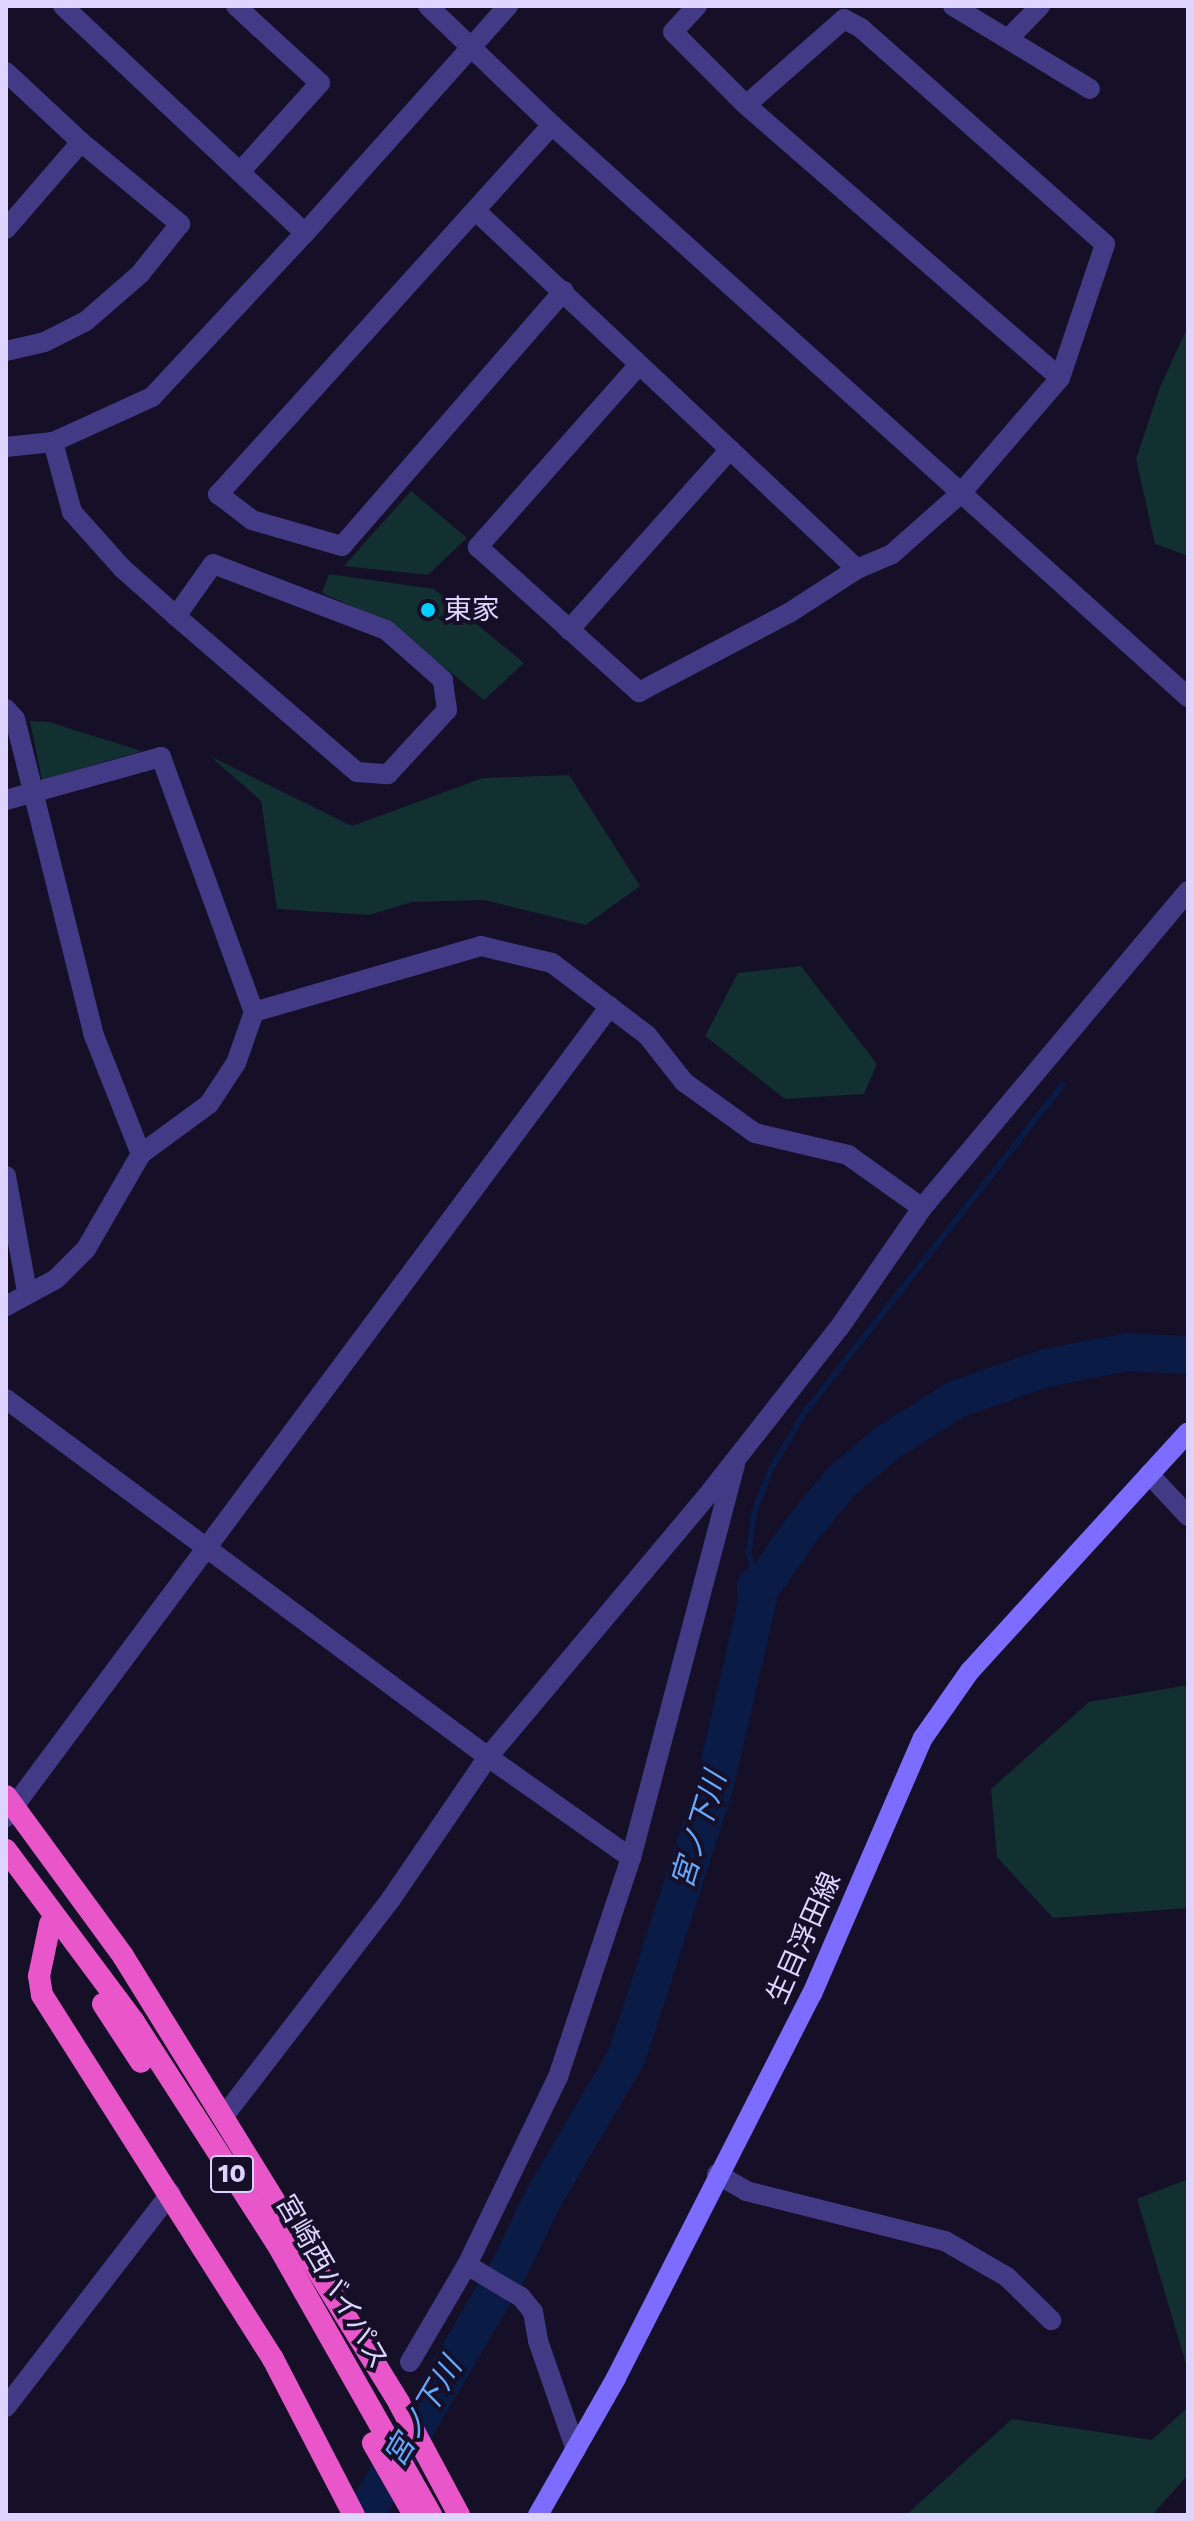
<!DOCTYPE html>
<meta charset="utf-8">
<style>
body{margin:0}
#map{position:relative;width:1194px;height:2521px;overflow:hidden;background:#150f27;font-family:"Work Sans","Noto Sans JP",sans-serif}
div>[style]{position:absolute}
.green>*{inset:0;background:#122f31}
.stream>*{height:6px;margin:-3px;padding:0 3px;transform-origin:3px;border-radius:3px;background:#0a1b45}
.river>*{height:38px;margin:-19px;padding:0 19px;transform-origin:19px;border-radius:19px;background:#0a1b45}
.minor>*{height:20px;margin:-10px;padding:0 10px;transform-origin:10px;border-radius:10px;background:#433a85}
.tertiary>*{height:20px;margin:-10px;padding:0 10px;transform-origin:10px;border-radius:10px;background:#433a85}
.secondary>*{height:20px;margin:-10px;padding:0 10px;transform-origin:10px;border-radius:10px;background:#7c6cff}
.trunk>*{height:22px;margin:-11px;padding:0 11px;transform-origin:11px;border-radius:11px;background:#e856ca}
.trunk-bridge>*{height:22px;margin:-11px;padding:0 11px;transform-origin:11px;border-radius:11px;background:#e856ca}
.dots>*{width:22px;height:22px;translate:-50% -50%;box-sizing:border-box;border:4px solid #150f27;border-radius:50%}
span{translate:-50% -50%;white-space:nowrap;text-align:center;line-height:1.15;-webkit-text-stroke:8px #150f27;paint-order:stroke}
.shield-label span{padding:2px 6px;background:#150f27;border:2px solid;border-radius:6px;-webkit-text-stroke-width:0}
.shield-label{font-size:26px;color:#ddd5ff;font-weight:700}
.poi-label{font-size:28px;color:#ddd5ff}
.left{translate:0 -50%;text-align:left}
.street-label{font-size:28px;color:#ddd5ff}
.water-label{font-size:30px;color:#63aaff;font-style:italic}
.frame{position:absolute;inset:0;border:8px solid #ddd5ff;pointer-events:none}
</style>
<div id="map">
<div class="green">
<div style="clip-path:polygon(1188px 326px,1188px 556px,1155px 544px,1136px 459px,1160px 387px)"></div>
<div style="clip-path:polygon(411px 491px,467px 538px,428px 575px,344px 566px)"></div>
<div style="clip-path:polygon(329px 574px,434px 589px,524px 663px,484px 700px,391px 623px,322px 593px)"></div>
<div style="clip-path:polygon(30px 721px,49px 722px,142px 751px,42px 780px)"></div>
<div style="clip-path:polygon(210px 756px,352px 826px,483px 778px,569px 775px,640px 886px,586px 925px,484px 900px,412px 902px,369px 915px,277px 909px,261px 801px)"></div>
<div style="clip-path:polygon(801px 966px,877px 1064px,864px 1094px,785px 1099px,705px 1036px,738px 973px)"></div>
<div style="clip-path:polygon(1188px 1685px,1188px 1908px,1053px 1918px,997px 1857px,991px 1789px,1089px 1702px)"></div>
<div style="clip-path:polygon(1188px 2179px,1188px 2371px,1137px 2199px)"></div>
<div style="clip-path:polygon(1188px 2407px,1188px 2475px,1152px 2515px,906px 2515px,1012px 2419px,1152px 2440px)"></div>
</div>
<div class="stream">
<div style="left:756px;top:1586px;width:35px;rotate:-102deg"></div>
<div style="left:749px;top:1552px;width:40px;rotate:-82.9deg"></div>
<div style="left:754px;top:1512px;width:46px;rotate:-68.4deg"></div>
<div style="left:771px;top:1469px;width:66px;rotate:-59.2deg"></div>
<div style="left:805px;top:1412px;width:416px;rotate:-51.8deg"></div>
</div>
<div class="river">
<div style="left:361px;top:2515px;width:23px;rotate:-52deg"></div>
<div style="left:375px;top:2497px;width:264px;rotate:-59.6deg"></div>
<div style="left:509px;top:2269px;width:80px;rotate:-64.1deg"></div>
<div style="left:544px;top:2197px;width:164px;rotate:-59.5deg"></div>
<div style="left:627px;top:2056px;width:278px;rotate:-72deg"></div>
<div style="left:713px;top:1792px;width:198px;rotate:-76.9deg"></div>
<div style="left:758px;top:1599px;width:13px;rotate:-99deg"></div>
<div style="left:756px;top:1586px;width:11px;rotate:-27deg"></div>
<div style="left:766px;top:1581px;width:63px;rotate:-55.3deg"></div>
<div style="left:802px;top:1529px;width:62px;rotate:-50.2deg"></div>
<div style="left:842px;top:1481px;width:59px;rotate:-40.2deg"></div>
<div style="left:887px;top:1443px;width:83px;rotate:-32.2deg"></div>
<div style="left:957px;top:1399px;width:94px;rotate:-19.2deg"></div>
<div style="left:1046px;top:1368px;width:84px;rotate:-11deg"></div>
<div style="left:1128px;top:1352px;width:60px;rotate:2.9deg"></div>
</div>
<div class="minor">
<div style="left:63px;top:6px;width:332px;rotate:43.2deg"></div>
<div style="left:236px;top:6px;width:114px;rotate:42.5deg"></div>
<div style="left:320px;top:83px;width:120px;rotate:132deg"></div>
<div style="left:697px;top:6px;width:35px;rotate:133deg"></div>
<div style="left:673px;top:32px;width:103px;rotate:45deg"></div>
<div style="left:746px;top:105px;width:416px;rotate:41deg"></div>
<div style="left:953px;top:6px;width:160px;rotate:31.2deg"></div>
<div style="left:1009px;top:38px;width:45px;rotate:-45.9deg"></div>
<div style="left:6px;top:72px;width:103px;rotate:43deg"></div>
<div style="left:81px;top:142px;width:129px;rotate:39.6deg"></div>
<div style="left:180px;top:224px;width:64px;rotate:128.7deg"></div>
<div style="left:140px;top:274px;width:72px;rotate:139deg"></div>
<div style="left:86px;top:321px;width:46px;rotate:152.9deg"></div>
<div style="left:45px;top:342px;width:40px;rotate:167deg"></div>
<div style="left:552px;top:125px;width:498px;rotate:132.1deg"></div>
<div style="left:218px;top:494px;width:43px;rotate:37.4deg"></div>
<div style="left:252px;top:520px;width:94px;rotate:16.1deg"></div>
<div style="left:342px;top:546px;width:338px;rotate:-49deg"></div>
<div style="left:476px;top:211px;width:523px;rotate:43.22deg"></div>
<div style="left:6px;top:229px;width:115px;rotate:-49.2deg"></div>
<div style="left:638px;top:366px;width:242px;rotate:131.5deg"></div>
<div style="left:478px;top:547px;width:217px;rotate:42deg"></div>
<div style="left:639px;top:692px;width:170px;rotate:-27.8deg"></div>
<div style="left:789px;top:613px;width:81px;rotate:-32.9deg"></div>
<div style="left:857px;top:569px;width:38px;rotate:-23deg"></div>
<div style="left:892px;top:554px;width:94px;rotate:-41.5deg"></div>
<div style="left:962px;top:492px;width:150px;rotate:-49.3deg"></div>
<div style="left:1060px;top:378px;width:141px;rotate:-71.4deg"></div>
<div style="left:1105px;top:244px;width:326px;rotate:-138.5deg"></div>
<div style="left:861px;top:28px;width:19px;rotate:-152deg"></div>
<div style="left:844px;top:19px;width:130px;rotate:138.7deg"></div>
<div style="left:53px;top:442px;width:73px;rotate:74.8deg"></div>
<div style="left:72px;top:512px;width:75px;rotate:48.2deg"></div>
<div style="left:122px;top:568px;width:72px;rotate:41.6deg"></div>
<div style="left:176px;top:616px;width:239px;rotate:40.8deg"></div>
<div style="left:357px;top:772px;width:31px;rotate:4deg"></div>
<div style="left:388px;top:774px;width:87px;rotate:-47.3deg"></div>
<div style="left:447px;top:710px;width:30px;rotate:-98deg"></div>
<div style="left:443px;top:680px;width:76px;rotate:-138.7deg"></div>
<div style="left:386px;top:630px;width:185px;rotate:-159.1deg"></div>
<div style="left:213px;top:564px;width:64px;rotate:125.4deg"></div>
<div style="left:569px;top:630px;width:242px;rotate:-48.3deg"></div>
<div style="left:6px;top:709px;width:13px;rotate:48deg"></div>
<div style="left:15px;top:719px;width:324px;rotate:76deg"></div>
<div style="left:93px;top:1033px;width:130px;rotate:68.4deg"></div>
<div style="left:6px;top:800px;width:161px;rotate:-15.5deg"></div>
<div style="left:161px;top:757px;width:271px;rotate:70deg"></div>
<div style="left:254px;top:1012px;width:54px;rotate:109.4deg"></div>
<div style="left:236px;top:1063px;width:49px;rotate:123.4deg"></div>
<div style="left:209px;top:1104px;width:84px;rotate:143.7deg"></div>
<div style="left:141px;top:1154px;width:110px;rotate:120.1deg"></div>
<div style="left:86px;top:1249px;width:42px;rotate:135deg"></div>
<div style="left:56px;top:1279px;width:57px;rotate:151.6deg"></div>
<div style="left:254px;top:1012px;width:236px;rotate:-16.2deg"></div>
<div style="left:481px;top:946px;width:73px;rotate:13.5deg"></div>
<div style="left:552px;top:963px;width:119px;rotate:37.2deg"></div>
<div style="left:647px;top:1035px;width:60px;rotate:51.8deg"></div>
<div style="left:684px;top:1082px;width:87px;rotate:35.7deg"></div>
<div style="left:755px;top:1133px;width:96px;rotate:13.3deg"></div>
<div style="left:848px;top:1155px;width:91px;rotate:35.6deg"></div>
<div style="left:6px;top:1176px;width:118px;rotate:79.7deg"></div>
<div style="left:6px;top:1399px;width:600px;rotate:36.6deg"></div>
<div style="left:488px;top:1757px;width:175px;rotate:35.2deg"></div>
<div style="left:1149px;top:1474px;width:57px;rotate:47.1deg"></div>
<div style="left:6px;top:1817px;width:1011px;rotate:-53.32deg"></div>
<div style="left:224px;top:2116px;width:274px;rotate:-52.4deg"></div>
<div style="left:391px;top:1899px;width:172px;rotate:-55.7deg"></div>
<div style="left:488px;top:1757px;width:347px;rotate:-50deg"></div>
<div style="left:711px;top:1491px;width:207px;rotate:-51.9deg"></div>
<div style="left:839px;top:1328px;width:146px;rotate:-55.3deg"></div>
<div style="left:922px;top:1208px;width:414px;rotate:-50deg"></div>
<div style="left:717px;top:2174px;width:34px;rotate:30deg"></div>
<div style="left:746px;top:2191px;width:205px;rotate:14.1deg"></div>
<div style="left:945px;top:2241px;width:72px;rotate:30.1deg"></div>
<div style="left:1007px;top:2277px;width:62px;rotate:44.3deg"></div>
<div style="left:467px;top:2265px;width:63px;rotate:30.7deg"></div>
<div style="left:521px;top:2297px;width:19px;rotate:51deg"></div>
<div style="left:533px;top:2312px;width:29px;rotate:80deg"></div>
<div style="left:538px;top:2341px;width:115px;rotate:70.8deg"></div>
<div style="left:410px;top:2362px;width:113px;rotate:-59.6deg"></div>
<div style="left:467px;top:2265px;width:209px;rotate:-64.2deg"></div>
<div style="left:558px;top:2077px;width:231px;rotate:-71.6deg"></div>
<div style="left:631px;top:1858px;width:407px;rotate:-75.2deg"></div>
<div style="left:6px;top:2407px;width:270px;rotate:-52.4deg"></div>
</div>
<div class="tertiary">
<div style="left:428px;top:6px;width:172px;rotate:43.8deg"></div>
<div style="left:552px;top:125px;width:855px;rotate:41.97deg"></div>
<div style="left:6px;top:447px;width:47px;rotate:-6.1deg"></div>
<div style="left:53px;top:442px;width:109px;rotate:-24.4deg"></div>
<div style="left:152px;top:397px;width:224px;rotate:-47deg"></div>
<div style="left:305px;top:233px;width:305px;rotate:-48.2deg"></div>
</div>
<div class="secondary">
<div style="left:538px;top:2515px;width:158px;rotate:-60.3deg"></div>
<div style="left:616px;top:2378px;width:431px;rotate:-63deg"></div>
<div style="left:812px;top:1994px;width:279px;rotate:-66.6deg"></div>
<div style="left:923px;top:1738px;width:82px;rotate:-55deg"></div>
<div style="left:970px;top:1671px;width:323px;rotate:-47.6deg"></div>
</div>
<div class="trunk">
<div style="left:6px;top:1850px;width:214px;rotate:53.3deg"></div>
<div style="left:134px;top:2022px;width:262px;rotate:57.2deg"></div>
<div style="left:276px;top:2242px;width:314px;rotate:60.4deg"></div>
<div style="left:50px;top:1924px;width:53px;rotate:101.9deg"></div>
<div style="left:39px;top:1976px;width:19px;rotate:81deg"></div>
<div style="left:42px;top:1995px;width:431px;rotate:57.6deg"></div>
<div style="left:273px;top:2359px;width:176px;rotate:62.6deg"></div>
<div style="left:103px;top:2004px;width:69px;rotate:56.8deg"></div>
<div style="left:190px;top:2064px;width:398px;rotate:58.3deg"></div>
<div style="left:399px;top:2403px;width:127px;rotate:61.8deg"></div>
<div style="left:373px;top:2443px;width:83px;rotate:60.3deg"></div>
</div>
<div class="trunk-bridge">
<div style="left:6px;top:1796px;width:198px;rotate:53.8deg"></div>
<div style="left:123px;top:1956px;width:127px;rotate:58.2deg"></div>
</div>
<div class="dots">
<div style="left:428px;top:610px;background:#01d0ff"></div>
</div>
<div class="shield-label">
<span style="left:232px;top:2174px">10</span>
</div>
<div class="poi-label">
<span class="left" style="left:444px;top:610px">東家</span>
</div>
<div class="street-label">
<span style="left:804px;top:1938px;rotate:-66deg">生目浮田線</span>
<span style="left:332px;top:2282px;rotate:60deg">宮崎西バイパス</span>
</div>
<div class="water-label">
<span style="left:699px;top:1830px;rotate:-73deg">宮ノ下川</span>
<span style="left:423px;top:2412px;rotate:-59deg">宮ノ下川</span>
</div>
<div class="frame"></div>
</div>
